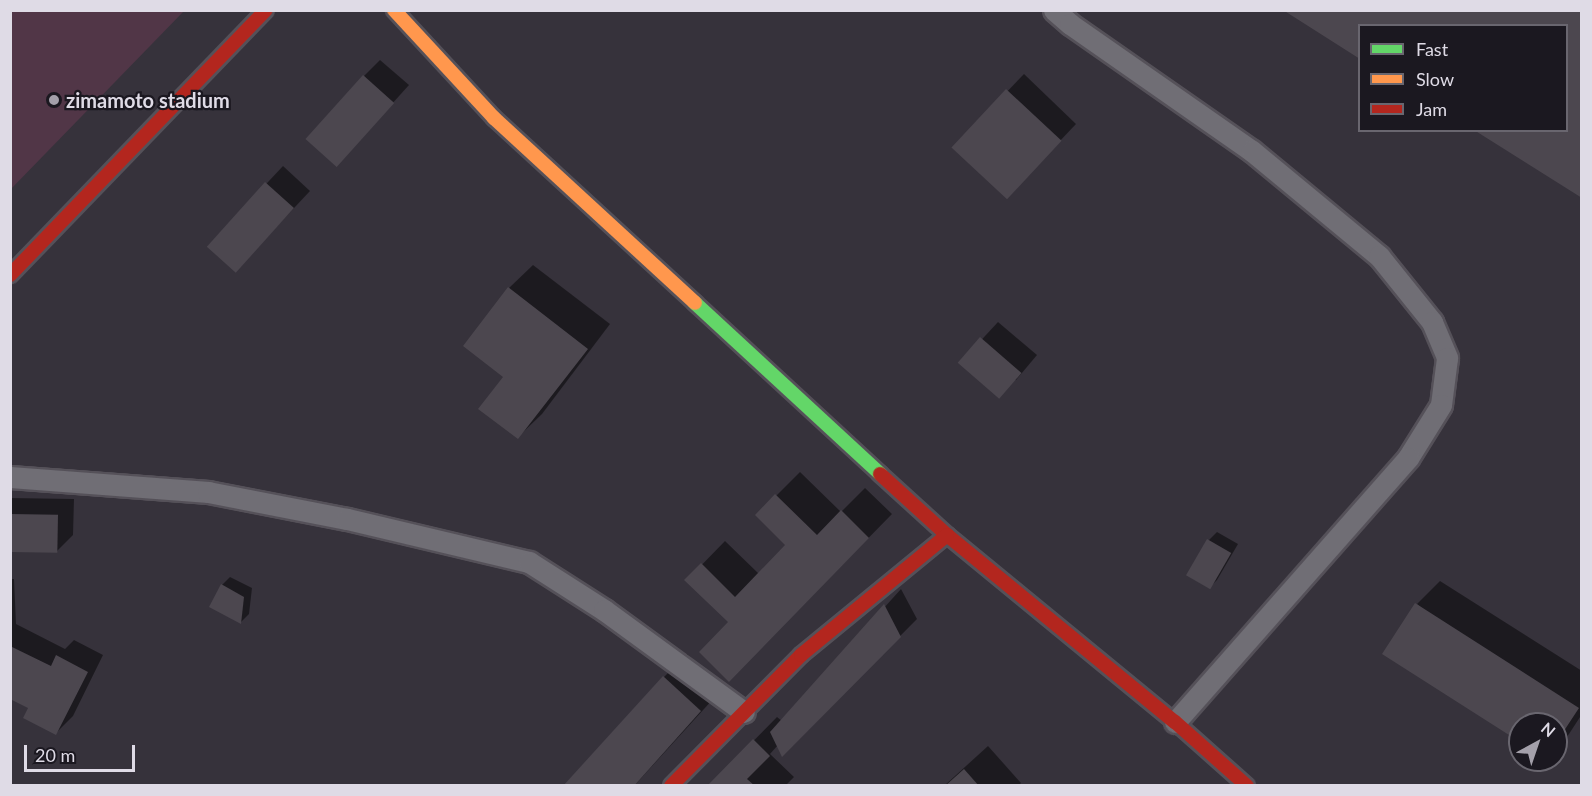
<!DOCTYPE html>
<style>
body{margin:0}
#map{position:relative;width:1592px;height:796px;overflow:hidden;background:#36323b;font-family:Lato,sans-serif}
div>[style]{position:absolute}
.green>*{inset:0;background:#513647}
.shadow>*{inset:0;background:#0007}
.building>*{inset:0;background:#4c474f;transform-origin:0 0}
.roads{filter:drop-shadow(2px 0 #555159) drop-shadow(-2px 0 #555159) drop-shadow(0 2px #555159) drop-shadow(0 -2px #555159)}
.lane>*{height:21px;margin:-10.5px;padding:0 10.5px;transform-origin:10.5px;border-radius:10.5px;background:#706e75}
.fast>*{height:14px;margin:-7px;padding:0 7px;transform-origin:7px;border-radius:7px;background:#63d668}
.slow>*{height:14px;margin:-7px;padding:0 7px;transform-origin:7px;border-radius:7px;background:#ff974d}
.jam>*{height:14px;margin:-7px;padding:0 7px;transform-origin:7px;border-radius:7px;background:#b3261e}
.dots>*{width:16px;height:16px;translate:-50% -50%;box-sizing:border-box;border:3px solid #1b1820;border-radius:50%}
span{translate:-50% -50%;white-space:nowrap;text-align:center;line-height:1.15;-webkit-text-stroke:4.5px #1b1820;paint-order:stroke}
.poi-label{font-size:20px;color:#dfdbe6;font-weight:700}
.left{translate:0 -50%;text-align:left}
.frame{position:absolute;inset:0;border:12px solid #dfdbe6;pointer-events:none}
.legend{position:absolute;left:1358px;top:24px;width:210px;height:108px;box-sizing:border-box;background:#1b1820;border:2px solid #69666f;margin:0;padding:8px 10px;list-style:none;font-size:18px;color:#dfdbe6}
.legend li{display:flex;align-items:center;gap:12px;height:30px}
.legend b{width:30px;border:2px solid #69666f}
.north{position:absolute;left:1508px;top:712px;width:60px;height:60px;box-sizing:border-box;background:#1b1820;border:2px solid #69666f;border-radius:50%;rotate:40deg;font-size:16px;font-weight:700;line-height:24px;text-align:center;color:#dfdbe6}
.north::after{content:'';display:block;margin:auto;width:21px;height:27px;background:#a4a0aa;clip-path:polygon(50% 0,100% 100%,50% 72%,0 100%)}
.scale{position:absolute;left:24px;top:745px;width:111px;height:27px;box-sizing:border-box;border:3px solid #dfdbe6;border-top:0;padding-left:8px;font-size:18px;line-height:21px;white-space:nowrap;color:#dfdbe6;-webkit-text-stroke:4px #1b1820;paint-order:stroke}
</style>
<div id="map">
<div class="green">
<div style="clip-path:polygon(11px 10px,184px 11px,11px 189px,10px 11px)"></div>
</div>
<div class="shadow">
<div style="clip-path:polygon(380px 60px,409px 85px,336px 166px,364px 76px)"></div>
<div style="clip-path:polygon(1024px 74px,1076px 124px,1023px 180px,954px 147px)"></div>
<div style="clip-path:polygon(283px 166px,310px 191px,251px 254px,208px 246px)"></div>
<div style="clip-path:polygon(533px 265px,610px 324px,542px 414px,518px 437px,505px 377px,509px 288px)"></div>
<div style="clip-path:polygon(998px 322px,1037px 355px,1016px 380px,960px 363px)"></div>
<div style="clip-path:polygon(800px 472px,841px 512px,865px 488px,892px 514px,753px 656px,730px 622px,687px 580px,725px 541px,759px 574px,787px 545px,757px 515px)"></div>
<div style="clip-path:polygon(10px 498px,74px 499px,73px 535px,56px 552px,10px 551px)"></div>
<div style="clip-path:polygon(1217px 532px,1238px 544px,1217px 580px,1209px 588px,1187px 575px,1209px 540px)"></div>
<div style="clip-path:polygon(230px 577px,252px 588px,249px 614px,241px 622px,222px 585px)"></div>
<div style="clip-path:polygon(10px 579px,14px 579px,16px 624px,65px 649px,74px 640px,103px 655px,73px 716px,56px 733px,30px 707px,10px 697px)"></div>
<div style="clip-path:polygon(1440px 581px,1582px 671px,1582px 714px,1569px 734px,1556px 747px,1556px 724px,1417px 604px)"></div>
<div style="clip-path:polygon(901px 589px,917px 619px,783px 754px,778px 745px,770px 754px,794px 777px,785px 786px,709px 786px,777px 717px,782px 721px)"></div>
<div style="clip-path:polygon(687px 654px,724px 687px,634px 786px,664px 677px)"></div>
<div style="clip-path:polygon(988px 746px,1021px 783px,1018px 786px,944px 786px)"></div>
</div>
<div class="building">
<div style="clip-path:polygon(1283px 10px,1582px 10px,1582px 198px,1474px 130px,1566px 130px,1566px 26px,1360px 26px,1360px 59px)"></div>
<div style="left:363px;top:75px;width:42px;height:86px;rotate:42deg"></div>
<div style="left:1006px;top:89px;width:76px;height:80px;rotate:43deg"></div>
<div style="left:265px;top:182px;width:39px;height:87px;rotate:42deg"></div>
<div style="clip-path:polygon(508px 287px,588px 349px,518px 439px,478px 409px,503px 377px,463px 346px)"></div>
<div style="left:980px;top:337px;width:55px;height:34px;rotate:41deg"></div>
<div style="clip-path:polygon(775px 494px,817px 535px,841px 510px,869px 538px,729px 682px,699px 652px,728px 622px,684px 580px,701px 563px,735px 597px,785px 545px,755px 515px)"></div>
<div style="left:10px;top:514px;width:48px;height:38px;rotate:1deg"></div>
<div style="left:1207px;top:539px;width:28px;height:42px;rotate:30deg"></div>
<div style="clip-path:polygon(221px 584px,244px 597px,241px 624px,209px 607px)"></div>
<div style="clip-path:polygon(1415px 603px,1579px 708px,1556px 743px,1556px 724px,1520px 724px,1520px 742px,1382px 654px)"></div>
<div style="clip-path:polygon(884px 604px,901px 637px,782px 757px,770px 732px)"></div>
<div style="clip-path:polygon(10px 646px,51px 666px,56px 655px,88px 672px,56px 735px,23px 718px,28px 708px,10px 699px)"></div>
<div style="clip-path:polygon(663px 676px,701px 711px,634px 786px,563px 786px)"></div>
<div style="clip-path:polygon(753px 739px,770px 756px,747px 779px,755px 786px,707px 786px)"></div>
<div style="clip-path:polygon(964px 769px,979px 786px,945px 786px)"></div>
</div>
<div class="roads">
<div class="lane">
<div style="left:1054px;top:10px;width:21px;rotate:41deg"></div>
<div style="left:1070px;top:24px;width:222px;rotate:34.9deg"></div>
<div style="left:1252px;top:151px;width:165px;rotate:39.6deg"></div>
<div style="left:1379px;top:256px;width:85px;rotate:51.2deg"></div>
<div style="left:1432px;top:322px;width:39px;rotate:67deg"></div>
<div style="left:1447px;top:358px;width:47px;rotate:97.3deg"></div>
<div style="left:1441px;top:405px;width:62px;rotate:121.9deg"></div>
<div style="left:1408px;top:458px;width:352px;rotate:131.4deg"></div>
<div style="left:10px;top:477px;width:199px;rotate:4.3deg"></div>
<div style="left:208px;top:492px;width:142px;rotate:11deg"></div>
<div style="left:347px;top:519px;width:187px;rotate:13.3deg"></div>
<div style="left:529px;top:562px;width:89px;rotate:32.6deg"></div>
<div style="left:604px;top:610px;width:173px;rotate:36.1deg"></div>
</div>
<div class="fast">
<div style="left:695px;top:303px;width:252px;rotate:42.7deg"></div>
</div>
<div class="slow">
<div style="left:394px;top:10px;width:147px;rotate:47.2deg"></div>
<div style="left:494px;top:118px;width:273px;rotate:42.6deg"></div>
</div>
<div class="jam">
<div style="left:10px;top:275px;width:368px;rotate:-46deg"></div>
<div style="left:880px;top:474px;width:91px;rotate:42.3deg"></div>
<div style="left:947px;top:535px;width:295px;rotate:39.4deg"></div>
<div style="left:1175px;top:722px;width:96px;rotate:41.6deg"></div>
<div style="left:671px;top:786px;width:185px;rotate:-45.2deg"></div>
<div style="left:801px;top:655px;width:189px;rotate:-39.4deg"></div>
</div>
</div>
<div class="dots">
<div style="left:54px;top:100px;background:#a4a0aa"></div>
</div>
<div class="poi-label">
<span class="left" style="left:66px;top:100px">zimamoto stadium</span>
</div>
<div class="frame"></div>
<ul class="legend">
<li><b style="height:8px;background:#63d668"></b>Fast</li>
<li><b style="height:8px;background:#ff974d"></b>Slow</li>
<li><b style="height:8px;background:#b3261e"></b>Jam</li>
</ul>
<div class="north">N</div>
<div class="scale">20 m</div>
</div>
